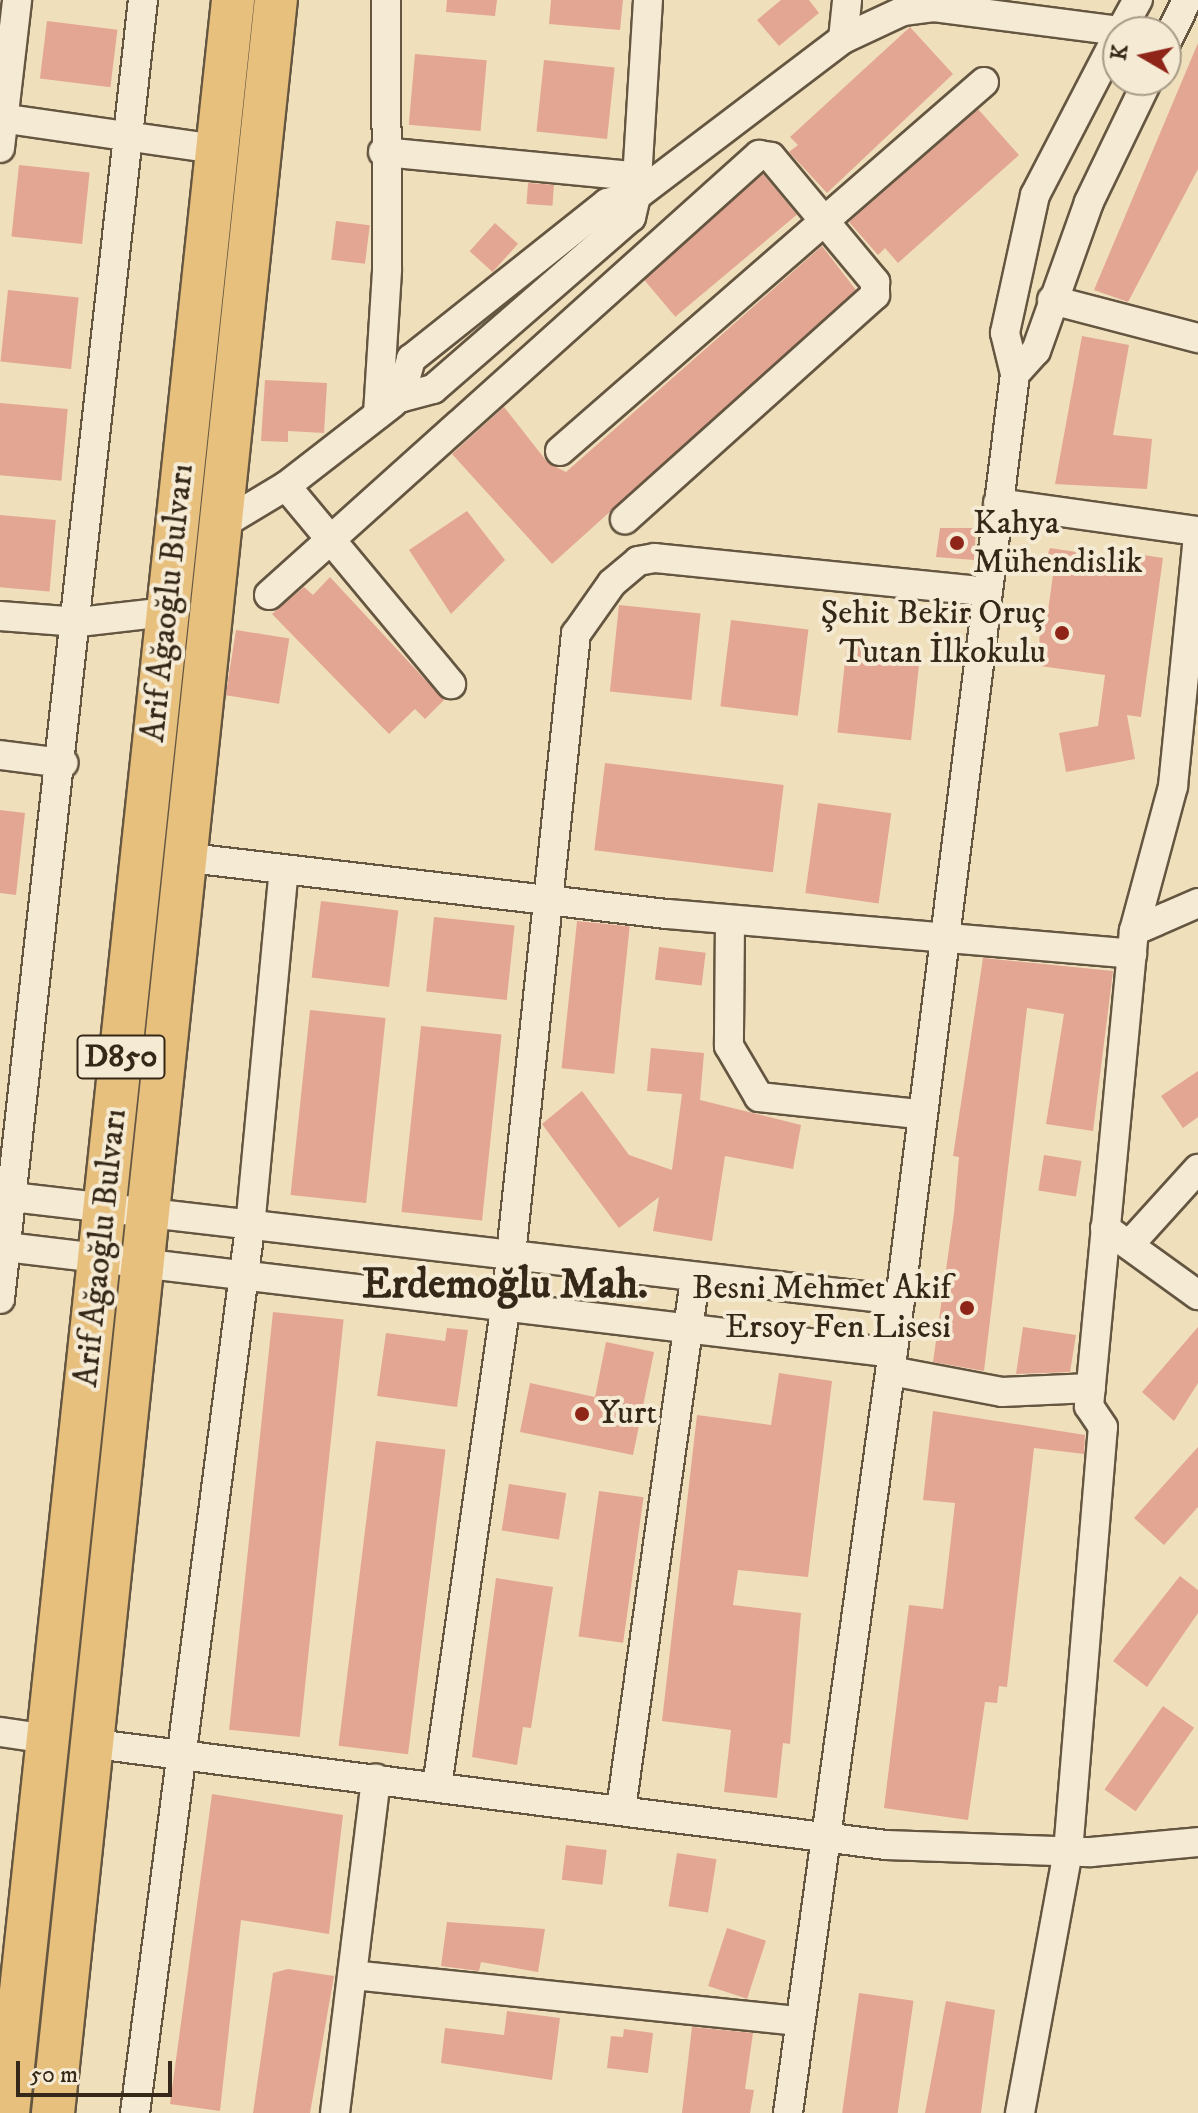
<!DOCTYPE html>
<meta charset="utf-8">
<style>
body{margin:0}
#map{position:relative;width:1198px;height:2113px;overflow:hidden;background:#f0dfbb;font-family:"IM FELL DW Pica",serif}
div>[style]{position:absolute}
.building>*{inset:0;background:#e3a693;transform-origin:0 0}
.roads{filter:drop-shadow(2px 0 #645641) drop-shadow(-2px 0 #645641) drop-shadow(0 2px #645641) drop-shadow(0 -2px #645641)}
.minor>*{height:28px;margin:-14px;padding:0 14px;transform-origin:14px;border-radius:14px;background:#f5ead3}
.highway>*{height:42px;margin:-21px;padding:0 21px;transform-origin:21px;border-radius:21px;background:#e8c07e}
.dots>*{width:22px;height:22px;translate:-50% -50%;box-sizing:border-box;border:4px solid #f5ead3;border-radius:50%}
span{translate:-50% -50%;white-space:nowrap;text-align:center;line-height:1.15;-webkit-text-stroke:8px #f5ead3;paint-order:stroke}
.shield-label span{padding:2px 6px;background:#f5ead3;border:2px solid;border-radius:6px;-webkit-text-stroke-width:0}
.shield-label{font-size:32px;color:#352818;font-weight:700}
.poi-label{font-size:34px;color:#352818}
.left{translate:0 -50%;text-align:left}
.right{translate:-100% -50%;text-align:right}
.street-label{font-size:34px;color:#352818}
.district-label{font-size:42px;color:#352818;font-weight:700}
.north{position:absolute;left:1102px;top:16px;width:80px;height:80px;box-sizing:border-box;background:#f5ead3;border:2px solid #a89c88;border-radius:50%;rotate:279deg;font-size:22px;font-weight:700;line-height:32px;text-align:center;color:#352818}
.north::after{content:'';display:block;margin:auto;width:28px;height:36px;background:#8f2418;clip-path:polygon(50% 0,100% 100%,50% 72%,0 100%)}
.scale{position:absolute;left:16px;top:2061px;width:156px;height:36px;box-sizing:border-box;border:4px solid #352818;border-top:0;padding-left:10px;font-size:24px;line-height:28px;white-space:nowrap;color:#352818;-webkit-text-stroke:6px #f5ead3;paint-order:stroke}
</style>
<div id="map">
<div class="building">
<div style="clip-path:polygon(447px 0,497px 0,495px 16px,446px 12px)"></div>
<div style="clip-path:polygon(551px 0,623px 0,620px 30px,549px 24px)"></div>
<div style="clip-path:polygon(781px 0,809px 0,819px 13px,779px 46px,757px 20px)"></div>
<div style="left:47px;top:21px;width:71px;height:58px;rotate:7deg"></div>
<div style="clip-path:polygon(910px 27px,953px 74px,827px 193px,789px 152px,798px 145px,790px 137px)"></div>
<div style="clip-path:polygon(1198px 43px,1198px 169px,1128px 302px,1094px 290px)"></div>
<div style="left:415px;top:54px;width:72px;height:71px;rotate:5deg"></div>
<div style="left:544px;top:60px;width:71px;height:72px;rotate:6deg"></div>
<div style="clip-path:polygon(978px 109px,1019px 155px,898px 263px,885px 248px,878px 255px,849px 222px)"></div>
<div style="left:19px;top:165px;width:71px;height:72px;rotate:6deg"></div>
<div style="left:763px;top:174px;width:53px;height:159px;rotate:50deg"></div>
<div style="left:528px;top:183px;width:26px;height:21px;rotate:4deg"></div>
<div style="left:336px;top:221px;width:34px;height:39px;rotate:7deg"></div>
<div style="left:495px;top:223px;width:31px;height:38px;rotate:42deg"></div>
<div style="clip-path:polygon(822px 246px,856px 290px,552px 564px,452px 454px,504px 407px,548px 463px,566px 472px)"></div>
<div style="left:8px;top:290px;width:71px;height:72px;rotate:6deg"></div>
<div style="clip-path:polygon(1082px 336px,1129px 345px,1113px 435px,1152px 439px,1147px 489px,1055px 484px)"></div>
<div style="clip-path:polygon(265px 380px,327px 383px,324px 433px,288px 431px,288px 442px,261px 441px)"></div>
<div style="left:0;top:403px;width:68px;height:72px;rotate:5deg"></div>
<div style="clip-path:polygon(467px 511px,505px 560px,451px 614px,409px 550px)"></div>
<div style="left:0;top:515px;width:56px;height:72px;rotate:5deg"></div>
<div style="clip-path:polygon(940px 528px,976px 528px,974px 560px,936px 557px)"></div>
<div style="clip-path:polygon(1050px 548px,1076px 552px,1075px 562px,1122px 568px,1124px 552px,1163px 558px,1141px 717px,1127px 715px,1135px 759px,1066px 772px,1059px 733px,1098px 726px,1105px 675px,1040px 666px,1039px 617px,1047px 618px,1053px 575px,1041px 573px)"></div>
<div style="clip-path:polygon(330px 577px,444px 700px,425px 719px,415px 709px,389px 734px,272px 614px,304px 587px,313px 595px)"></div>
<div style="left:619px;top:605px;width:82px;height:87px;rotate:6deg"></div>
<div style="left:731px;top:620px;width:78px;height:87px;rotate:7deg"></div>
<div style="left:236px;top:630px;width:54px;height:66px;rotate:9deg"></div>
<div style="left:847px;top:642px;width:74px;height:91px;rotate:6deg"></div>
<div style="left:605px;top:763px;width:180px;height:88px;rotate:7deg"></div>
<div style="left:818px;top:803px;width:74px;height:91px;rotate:8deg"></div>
<div style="clip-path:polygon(0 810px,25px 813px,16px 895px,0 893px)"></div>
<div style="left:321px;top:901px;width:78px;height:77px;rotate:7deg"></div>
<div style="left:434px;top:917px;width:81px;height:75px;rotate:6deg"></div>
<div style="left:577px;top:921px;width:53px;height:148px;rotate:6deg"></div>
<div style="left:659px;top:947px;width:47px;height:33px;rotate:7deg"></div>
<div style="clip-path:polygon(983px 958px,1113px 971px,1093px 1131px,1046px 1124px,1064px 1014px,1027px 1008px,984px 1371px,933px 1362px,954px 1213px,959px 1157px,953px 1156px)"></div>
<div style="left:310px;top:1010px;width:76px;height:186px;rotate:6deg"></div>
<div style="left:421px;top:1026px;width:81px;height:187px;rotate:6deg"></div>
<div style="clip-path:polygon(651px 1048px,704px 1053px,700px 1100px,801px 1125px,793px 1169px,725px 1156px,712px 1241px,653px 1231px,659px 1197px,619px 1228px,542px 1124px,582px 1091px,629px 1155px,672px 1170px,682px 1094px,647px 1091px)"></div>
<div style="clip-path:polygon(1198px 1071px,1198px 1117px,1183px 1128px,1161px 1096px)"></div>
<div style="left:1044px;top:1155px;width:38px;height:36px;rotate:9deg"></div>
<div style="left:273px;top:1312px;width:71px;height:420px;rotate:6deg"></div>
<div style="clip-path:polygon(1023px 1327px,1076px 1335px,1070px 1372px,1016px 1374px)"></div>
<div style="clip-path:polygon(1198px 1327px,1198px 1383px,1174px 1421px,1142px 1392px)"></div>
<div style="clip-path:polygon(447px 1328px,468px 1330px,457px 1407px,377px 1396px,386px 1333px,445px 1341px)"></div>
<div style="clip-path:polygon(606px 1342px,654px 1352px,633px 1455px,520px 1432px,530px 1383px,595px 1397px)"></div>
<div style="clip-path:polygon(779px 1373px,832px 1381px,808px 1577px,738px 1570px,733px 1605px,801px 1613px,790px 1744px,783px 1743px,777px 1798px,724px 1792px,731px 1730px,662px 1721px,697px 1415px,771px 1425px)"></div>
<div style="clip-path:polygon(933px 1411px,1085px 1435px,1084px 1454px,1034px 1448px,1007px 1687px,999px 1686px,997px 1703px,985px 1702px,968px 1820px,884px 1808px,909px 1605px,943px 1609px,955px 1503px,923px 1500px)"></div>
<div style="left:376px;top:1441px;width:70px;height:307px;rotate:7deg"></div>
<div style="clip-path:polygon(1198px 1447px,1198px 1507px,1164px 1545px,1134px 1518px)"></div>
<div style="left:509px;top:1484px;width:58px;height:47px;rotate:9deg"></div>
<div style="left:599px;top:1491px;width:45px;height:147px;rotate:8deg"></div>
<div style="clip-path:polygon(1180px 1576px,1198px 1590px,1198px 1613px,1147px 1687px,1113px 1661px)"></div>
<div style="clip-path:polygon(496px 1578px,553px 1587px,531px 1728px,523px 1727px,517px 1765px,472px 1757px)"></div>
<div style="left:1163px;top:1706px;width:38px;height:102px;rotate:35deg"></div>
<div style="clip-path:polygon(212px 1794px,343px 1815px,329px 1934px,241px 1920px,220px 2111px,170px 2104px)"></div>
<div style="left:566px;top:1845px;width:41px;height:35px;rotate:7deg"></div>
<div style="left:677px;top:1853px;width:40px;height:54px;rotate:9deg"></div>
<div style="clip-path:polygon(447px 1922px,545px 1929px,538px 1972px,481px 1962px,479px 1971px,441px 1966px)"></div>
<div style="left:727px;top:1928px;width:41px;height:61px;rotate:18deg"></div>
<div style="clip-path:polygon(288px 1969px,334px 1976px,310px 2113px,253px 2113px,273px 1973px)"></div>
<div style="left:859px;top:1993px;width:55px;height:121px;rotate:8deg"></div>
<div style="clip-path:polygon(946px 2001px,995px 2010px,981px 2113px,925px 2113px)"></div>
<div style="clip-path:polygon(507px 2011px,560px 2018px,552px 2080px,441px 2063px,445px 2028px,504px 2035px)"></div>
<div style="clip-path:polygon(692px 2027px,753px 2033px,745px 2089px,754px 2090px,750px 2113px,682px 2113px)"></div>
<div style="clip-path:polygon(624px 2029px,653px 2033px,648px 2073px,607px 2068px,611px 2036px,623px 2037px)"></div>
</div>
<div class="roads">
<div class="minor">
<div style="left:648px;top:0;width:196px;rotate:93.5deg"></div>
<div style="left:636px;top:196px;width:260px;rotate:-37.2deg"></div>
<div style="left:843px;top:39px;width:66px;rotate:-25deg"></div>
<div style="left:903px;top:11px;width:31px;rotate:-7deg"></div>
<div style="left:934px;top:7px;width:188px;rotate:7.4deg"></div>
<div style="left:1120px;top:32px;width:37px;rotate:-61deg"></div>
<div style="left:1118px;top:35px;width:180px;rotate:117.4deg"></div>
<div style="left:1035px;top:195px;width:141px;rotate:102.3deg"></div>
<div style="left:1005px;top:333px;width:42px;rotate:76.3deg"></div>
<div style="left:1015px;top:374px;width:31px;rotate:-48deg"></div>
<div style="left:1036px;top:351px;width:158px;rotate:-70.4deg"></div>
<div style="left:1089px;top:202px;width:136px;rotate:-64.2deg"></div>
<div style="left:843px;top:39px;width:39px;rotate:-84deg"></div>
<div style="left:1166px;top:43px;width:48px;rotate:-64deg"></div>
<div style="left:0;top:118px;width:217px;rotate:8.2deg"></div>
<div style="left:0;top:148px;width:149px;rotate:-83.4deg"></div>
<div style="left:383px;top:152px;width:251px;rotate:5.5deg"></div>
<div style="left:636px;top:196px;width:22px;rotate:103deg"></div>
<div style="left:631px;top:217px;width:262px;rotate:139deg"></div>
<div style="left:433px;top:389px;width:34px;rotate:165deg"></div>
<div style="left:400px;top:398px;width:41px;rotate:-74.2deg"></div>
<div style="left:411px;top:359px;width:251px;rotate:-38.5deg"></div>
<div style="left:607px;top:203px;width:30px;rotate:-14deg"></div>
<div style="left:1052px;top:300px;width:151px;rotate:14.6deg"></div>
<div style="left:378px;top:414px;width:145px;rotate:-86.4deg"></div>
<div style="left:387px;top:269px;width:269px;rotate:-90.2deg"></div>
<div style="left:560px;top:451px;width:562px;rotate:-41.03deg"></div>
<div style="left:286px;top:486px;width:258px;rotate:50.2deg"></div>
<div style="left:998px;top:503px;width:202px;rotate:8deg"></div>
<div style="left:216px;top:528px;width:82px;rotate:-31deg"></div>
<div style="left:286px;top:486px;width:135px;rotate:-37.8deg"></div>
<div style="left:269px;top:595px;width:659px;rotate:-41.92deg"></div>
<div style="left:759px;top:155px;width:12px;rotate:9deg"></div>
<div style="left:771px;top:157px;width:163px;rotate:50.2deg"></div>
<div style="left:875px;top:282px;width:13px;rotate:90deg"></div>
<div style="left:875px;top:295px;width:336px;rotate:138.1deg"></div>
<div style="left:0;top:616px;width:79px;rotate:4.3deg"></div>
<div style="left:79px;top:622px;width:89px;rotate:-6.5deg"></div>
<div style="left:0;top:755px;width:64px;rotate:7.2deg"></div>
<div style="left:181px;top:857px;width:490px;rotate:6.7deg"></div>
<div style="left:668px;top:914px;width:466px;rotate:4.9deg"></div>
<div style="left:730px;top:920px;width:126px;rotate:90.5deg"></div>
<div style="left:729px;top:1046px;width:59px;rotate:59.5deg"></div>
<div style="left:759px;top:1097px;width:160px;rotate:6.1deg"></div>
<div style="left:1134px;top:931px;width:70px;rotate:-23.6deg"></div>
<div style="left:12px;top:1197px;width:894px;rotate:6.62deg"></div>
<div style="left:1105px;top:1228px;width:115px;rotate:35.8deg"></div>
<div style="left:1129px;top:1245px;width:103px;rotate:-47.8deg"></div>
<div style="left:6px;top:1247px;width:893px;rotate:6.81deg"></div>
<div style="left:0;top:1299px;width:1307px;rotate:-83.72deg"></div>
<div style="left:891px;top:1371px;width:113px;rotate:10.7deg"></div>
<div style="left:1002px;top:1392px;width:89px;rotate:-2.6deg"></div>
<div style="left:0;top:1732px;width:49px;rotate:8.3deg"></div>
<div style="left:95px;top:1744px;width:797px;rotate:7.28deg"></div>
<div style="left:886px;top:1845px;width:205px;rotate:2deg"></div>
<div style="left:1091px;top:1852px;width:107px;rotate:-5.3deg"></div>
<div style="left:437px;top:1787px;width:489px;rotate:-81.9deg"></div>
<div style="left:506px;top:1303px;width:673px;rotate:-84.03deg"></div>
<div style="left:576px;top:634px;width:62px;rotate:-54.8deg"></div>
<div style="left:612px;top:583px;width:34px;rotate:-40deg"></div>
<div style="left:638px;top:561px;width:17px;rotate:-10deg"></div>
<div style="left:655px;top:558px;width:334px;rotate:5.8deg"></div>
<div style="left:621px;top:1809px;width:535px;rotate:-82.05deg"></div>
<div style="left:353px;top:1975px;width:449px;rotate:5.9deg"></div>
<div style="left:135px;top:2113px;width:893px;rotate:-82.6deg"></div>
<div style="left:250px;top:1227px;width:359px;rotate:-84.6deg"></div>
<div style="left:335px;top:2113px;width:337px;rotate:-83deg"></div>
<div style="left:788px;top:2113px;width:821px;rotate:-82.16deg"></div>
<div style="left:900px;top:1300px;width:933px;rotate:-82.92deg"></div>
<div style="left:1020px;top:2113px;width:265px;rotate:-79.6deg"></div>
<div style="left:1068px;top:1852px;width:426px;rotate:-85.3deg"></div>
<div style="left:1103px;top:1427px;width:25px;rotate:-124deg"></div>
<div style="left:1089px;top:1406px;width:477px;rotate:-84.6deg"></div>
<div style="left:1134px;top:931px;width:150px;rotate:-74.9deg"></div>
<div style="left:1173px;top:786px;width:250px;rotate:-84.3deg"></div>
</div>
<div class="highway">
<div style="left:8px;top:2113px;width:2125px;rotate:-83.92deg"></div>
<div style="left:53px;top:2113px;width:2125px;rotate:-83.98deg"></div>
</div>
</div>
<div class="dots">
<div style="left:957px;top:543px;background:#8f2418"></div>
<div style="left:1062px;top:633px;background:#8f2418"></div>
<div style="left:967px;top:1308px;background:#8f2418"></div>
<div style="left:582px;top:1414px;background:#8f2418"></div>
</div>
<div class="shield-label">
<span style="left:121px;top:1057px">D850</span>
</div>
<div class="poi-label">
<span class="left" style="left:973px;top:543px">Kahya<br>Mühendislik</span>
<span class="right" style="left:1046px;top:633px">Şehit Bekir Oruç<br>Tutan İlkokulu</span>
<span class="right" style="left:951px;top:1308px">Besni Mehmet Akif<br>Ersoy Fen Lisesi</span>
<span class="left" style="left:598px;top:1414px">Yurt</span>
</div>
<div class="street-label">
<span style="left:168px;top:603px;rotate:-84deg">Arif Ağaoğlu Bulvarı</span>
<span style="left:101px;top:1248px;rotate:-84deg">Arif Ağaoğlu Bulvarı</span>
</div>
<div class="district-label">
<span style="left:505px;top:1285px">Erdemoğlu Mah.</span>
</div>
<div class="north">K</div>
<div class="scale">50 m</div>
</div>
